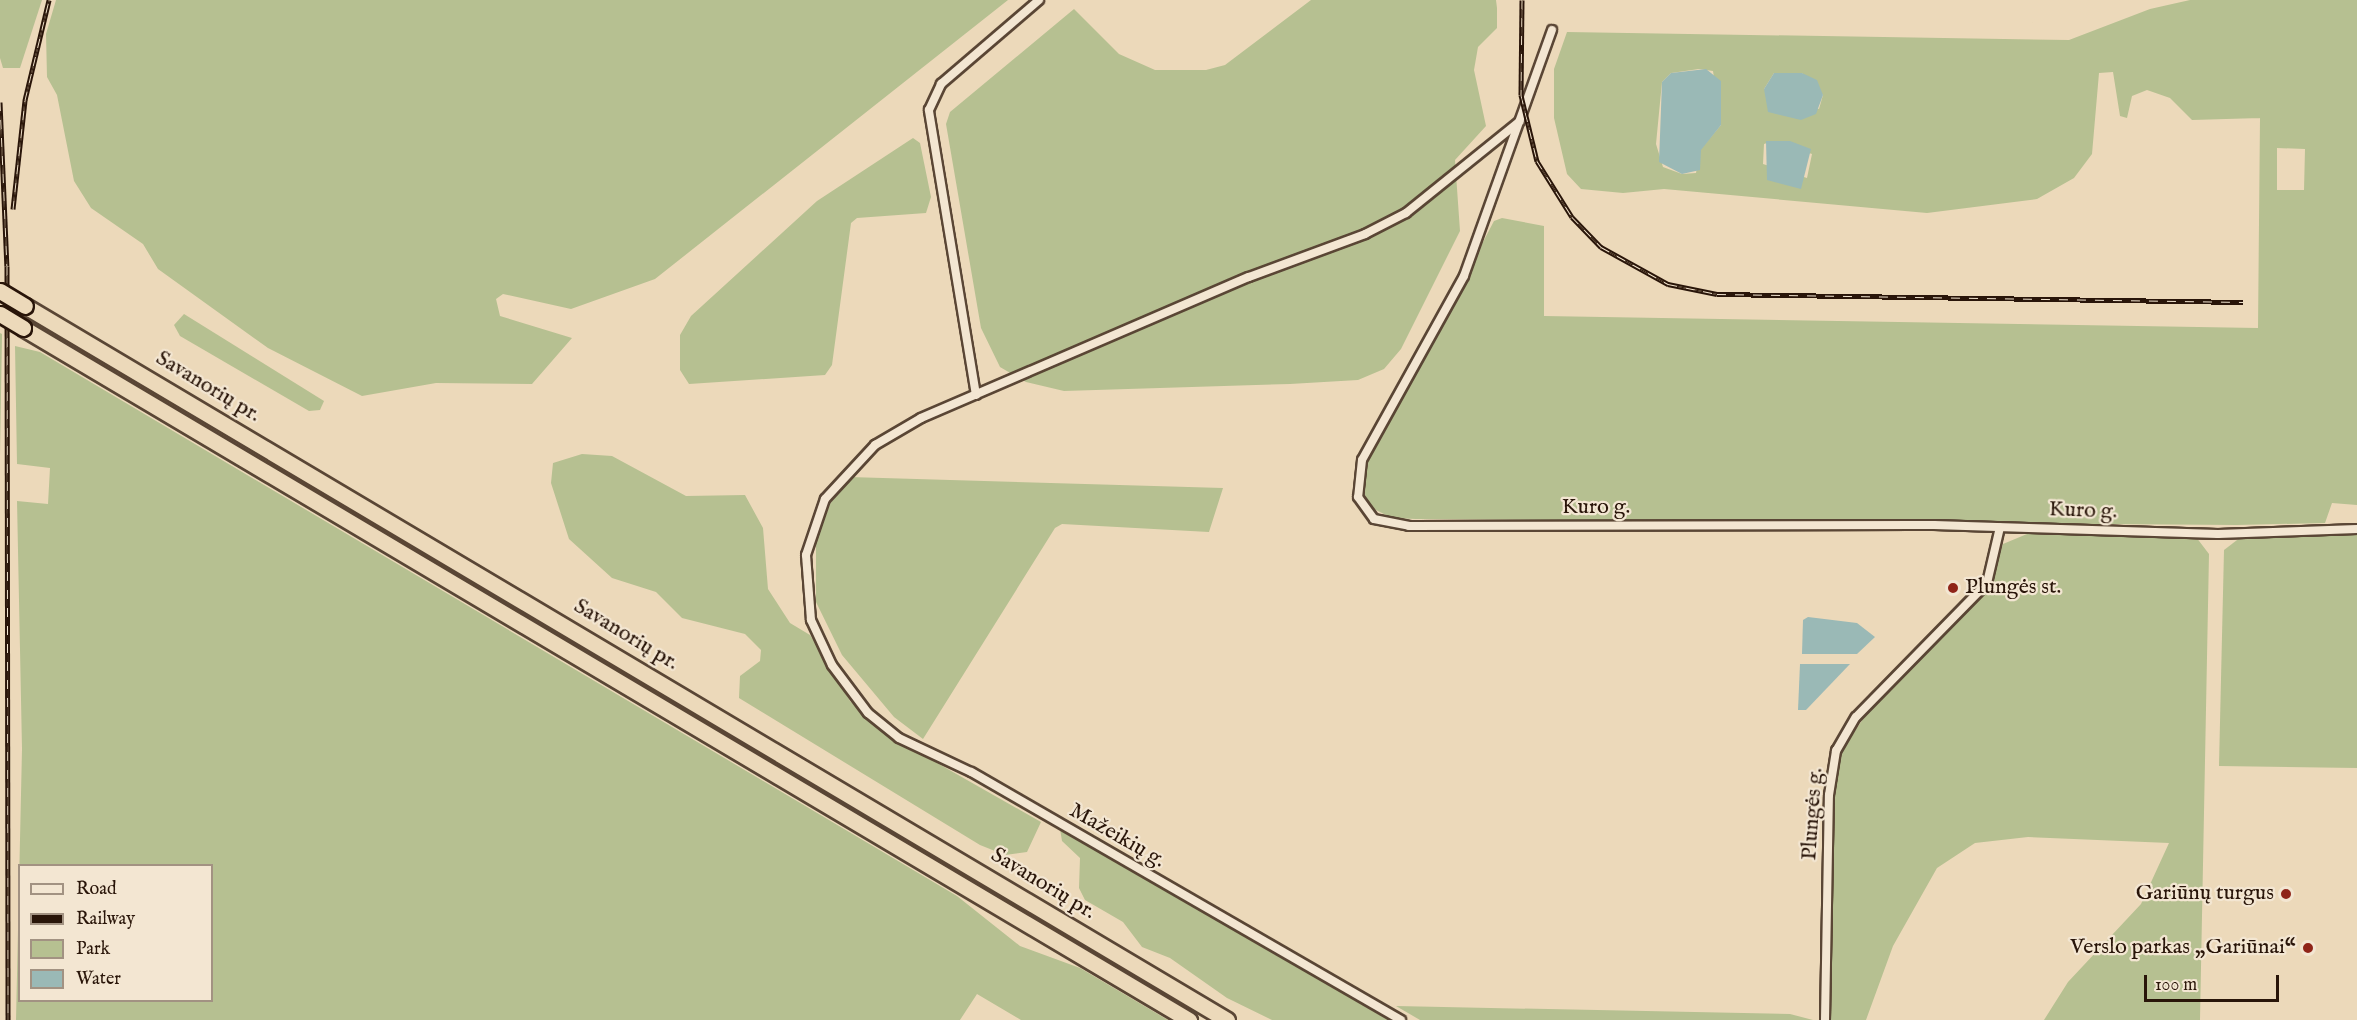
<!DOCTYPE html>
<meta charset="utf-8">
<style>
body{margin:0}
#map{position:relative;width:2357px;height:1020px;overflow:hidden;background:#ecd9ba;font-family:"IM FELL English",serif}
div>[style]{position:absolute}
.green>*{inset:0;background:#b6c091}
.water>*{inset:0;background:#9ab9b6}
.roads{filter:drop-shadow(2px 0 #5a4635) drop-shadow(-2px 0 #5a4635) drop-shadow(0 2px #5a4635) drop-shadow(0 -2px #5a4635)}
.minor>*{height:8px;margin:-4px;padding:0 4px;transform-origin:4px;border-radius:4px;background:#f3e6d2}
.trunk>*{height:15px;margin:-7.5px;padding:0 7.5px;transform-origin:7.5px;border-radius:7.5px;background:#ecd9ba}
.rail>*{height:5px;margin-top:-2.5px;transform-origin:0;background:repeating-linear-gradient(90deg,#f3e6d2 0 9px,#291509 0 18px);box-sizing:border-box;border-block:2px solid #291509}
.bridges{filter:drop-shadow(2px 0 #291509) drop-shadow(-2px 0 #291509) drop-shadow(0 2px #291509) drop-shadow(0 -2px #291509)}
.trunk-bridge>*{height:15px;margin:-7.5px;padding:0 7.5px;transform-origin:7.5px;border-radius:7.5px;background:#ecd9ba}
.dots>*{width:16px;height:16px;translate:-50% -50%;box-sizing:border-box;border:3px solid #f3e6d2;border-radius:50%}
span{translate:-50% -50%;white-space:nowrap;text-align:center;line-height:1.15;-webkit-text-stroke:4.5px #f3e6d2;paint-order:stroke}
.street-label{font-size:22px;color:#291509}
.poi-label{font-size:22px;color:#291509}
.left{translate:0 -50%;text-align:left}
.right{translate:-100% -50%;text-align:right}
.legend{position:absolute;left:18px;top:864px;width:195px;height:138px;box-sizing:border-box;background:#f3e6d2;border:2px solid #a29282;margin:0;padding:8px 10px;list-style:none;font-size:18px;color:#291509}
.legend li{display:flex;align-items:center;gap:12px;height:30px}
.legend b{width:30px;border:2px solid #a29282}
.scale{position:absolute;left:2144px;top:975px;width:135px;height:27px;box-sizing:border-box;border:3px solid #291509;border-top:0;padding-left:8px;font-size:18px;line-height:21px;white-space:nowrap;color:#291509;-webkit-text-stroke:4px #f3e6d2;paint-order:stroke}
</style>
<div id="map">
<div class="green">
<div style="clip-path:polygon(0 0,42px 0,20px 68px,3px 68px,0 58px)"></div>
<div style="clip-path:polygon(56px 0,1008px 0,655px 279px,571px 309px,503px 294px,496px 299px,500px 316px,572px 338px,532px 384px,436px 383px,362px 396px,268px 348px,158px 269px,143px 244px,91px 208px,74px 181px,57px 95px,47px 77px,46px 34px)"></div>
<div style="clip-path:polygon(1311px 0,1496px 0,1497px 8px,1497px 28px,1478px 47px,1474px 70px,1486px 126px,1455px 160px,1460px 231px,1401px 349px,1384px 369px,1358px 380px,1290px 384px,1064px 391px,1026px 382px,1000px 367px,981px 328px,946px 124px,950px 112px,1074px 9px,1119px 54px,1155px 70px,1206px 70px,1225px 65px)"></div>
<div style="clip-path:polygon(evenodd,2190px 0,2357px 0,2357px 505px,2332px 503px,2325px 523px,2237px 525px,1416px 519px,1392px 518px,1370px 507px,1362px 488px,1364px 469px,1494px 221px,1502px 218px,1544px 226px,1544px 316px,2258px 328px,2260px 118px,2192px 120px,2170px 98px,2147px 90px,2132px 96px,2127px 118px,2120px 116px,2113px 72px,2099px 73px,2092px 154px,2074px 178px,2037px 199px,1927px 213px,1664px 189px,1623px 193px,1581px 189px,1567px 174px,1554px 118px,1554px 69px,1567px 32px,2069px 40px,2150px 9px,2190px 0,1699px 69px,1713px 71px,1721px 125px,1700px 150px,1696px 173px,1682px 174px,1663px 167px,1656px 144px,1662px 82px,1671px 73px,1699px 69px,2190px 0,1774px 73px,1802px 73px,1823px 95px,1819px 109px,1764px 89px,1774px 73px,2190px 0,1773px 141px,1812px 154px,1807px 178px,1763px 164px,1764px 144px,1773px 141px,2190px 0,2277px 148px,2305px 149px,2304px 190px,2277px 190px,2277px 148px)"></div>
<div style="clip-path:polygon(913px 138px,920px 143px,931px 197px,926px 213px,857px 218px,851px 223px,832px 365px,825px 375px,689px 384px,680px 370px,680px 335px,691px 316px,817px 201px)"></div>
<div style="clip-path:polygon(184px 314px,324px 401px,320px 410px,309px 411px,180px 336px,174px 325px)"></div>
<div style="clip-path:polygon(0 333px,2px 334px,0 456px)"></div>
<div style="clip-path:polygon(evenodd,15px 346px,40px 352px,957px 896px,1020px 946px,1080px 968px,1168px 1020px,1021px 1020px,977px 994px,960px 1020px,16px 1020px,22px 749px,17px 501px,48px 504px,50px 468px,17px 464px,15px 346px,20px 866px,212px 866px,212px 1000px,20px 1000px,20px 866px)"></div>
<div style="clip-path:polygon(582px 454px,612px 456px,686px 496px,745px 495px,763px 528px,768px 589px,790px 623px,810px 635px,850px 701px,879px 730px,1041px 822px,1027px 852px,1005px 855px,980px 845px,739px 698px,740px 676px,760px 661px,761px 650px,745px 634px,682px 618px,656px 592px,612px 578px,569px 539px,551px 483px,553px 463px)"></div>
<div style="clip-path:polygon(849px 477px,1223px 488px,1209px 532px,1062px 524px,1055px 528px,923px 739px,894px 717px,842px 655px,816px 602px,816px 543px,830px 504px)"></div>
<div style="clip-path:polygon(2027px 534px,2196px 537px,2209px 554px,2200px 1020px,2044px 1020px,2068px 982px,2141px 904px,2169px 843px,2028px 837px,1975px 843px,1937px 868px,1893px 946px,1866px 1020px,1829px 1020px,1833px 790px,1841px 752px,1875px 701px,1986px 591px,2003px 544px)"></div>
<div style="clip-path:polygon(2357px 534px,2357px 768px,2219px 766px,2224px 550px,2241px 537px)"></div>
<div style="clip-path:polygon(1060px 829px,1311px 972px,1392px 1020px,1272px 1020px,1227px 998px,1170px 958px,1142px 947px,1123px 922px,1085px 900px,1079px 888px,1080px 858px,1062px 841px)"></div>
<div style="clip-path:polygon(1396px 1006px,1790px 1014px,1813px 1020px,1420px 1020px)"></div>
</div>
<div class="water">
<div style="clip-path:polygon(1706px 69px,1721px 81px,1721px 125px,1701px 150px,1700px 170px,1682px 174px,1659px 162px,1662px 82px,1671px 73px)"></div>
<div style="clip-path:polygon(1774px 73px,1802px 73px,1817px 80px,1823px 95px,1816px 114px,1801px 120px,1768px 112px,1764px 89px)"></div>
<div style="clip-path:polygon(1766px 141px,1790px 141px,1811px 149px,1801px 189px,1767px 180px)"></div>
<div style="clip-path:polygon(1808px 617px,1857px 623px,1875px 637px,1857px 654px,1802px 654px,1803px 620px)"></div>
<div style="clip-path:polygon(1800px 664px,1850px 664px,1806px 710px,1798px 710px)"></div>
</div>
<div class="roads">
<div class="minor">
<div style="left:1552px;top:30px;width:261px;rotate:109.7deg"></div>
<div style="left:1464px;top:276px;width:210px;rotate:119deg"></div>
<div style="left:1362px;top:460px;width:37px;rotate:96deg"></div>
<div style="left:1358px;top:497px;width:27px;rotate:54deg"></div>
<div style="left:1374px;top:519px;width:36px;rotate:11deg"></div>
<div style="left:1409px;top:526px;width:525px;rotate:-0.11deg"></div>
<div style="left:1934px;top:525px;width:284px;rotate:1.8deg"></div>
<div style="left:2218px;top:534px;width:139px;rotate:-2.1deg"></div>
<div style="left:976px;top:395px;width:289px;rotate:-99.4deg"></div>
<div style="left:929px;top:110px;width:29px;rotate:-65deg"></div>
<div style="left:941px;top:84px;width:129px;rotate:-40.6deg"></div>
<div style="left:1401px;top:1020px;width:496px;rotate:-150deg"></div>
<div style="left:971px;top:772px;width:80px;rotate:-154.7deg"></div>
<div style="left:899px;top:738px;width:40px;rotate:-141deg"></div>
<div style="left:868px;top:713px;width:60px;rotate:-126.9deg"></div>
<div style="left:832px;top:665px;width:50px;rotate:-115deg"></div>
<div style="left:811px;top:620px;width:65px;rotate:-94.4deg"></div>
<div style="left:806px;top:555px;width:59px;rotate:-71.3deg"></div>
<div style="left:825px;top:499px;width:74px;rotate:-47.2deg"></div>
<div style="left:875px;top:445px;width:53px;rotate:-30.4deg"></div>
<div style="left:921px;top:418px;width:357px;rotate:-23.3deg"></div>
<div style="left:1249px;top:277px;width:124px;rotate:-20.3deg"></div>
<div style="left:1365px;top:234px;width:46px;rotate:-27.1deg"></div>
<div style="left:1406px;top:213px;width:146px;rotate:-38.9deg"></div>
<div style="left:1825px;top:1020px;width:225px;rotate:-89deg"></div>
<div style="left:1829px;top:795px;width:45px;rotate:-81deg"></div>
<div style="left:1836px;top:751px;width:39px;rotate:-60deg"></div>
<div style="left:1856px;top:717px;width:187px;rotate:-45.6deg"></div>
<div style="left:1987px;top:583px;width:57px;rotate:-76.9deg"></div>
</div>
<div class="trunk">
<div style="left:25px;top:306px;width:1398px;rotate:30.71deg"></div>
<div style="left:23px;top:328px;width:1356px;rotate:30.69deg"></div>
</div>
</div>
<div class="rail">
<div style="left:1522px;top:0;width:95px;rotate:90.6deg"></div>
<div style="left:1521px;top:95px;width:68px;rotate:76.4deg"></div>
<div style="left:1537px;top:161px;width:66px;rotate:58deg"></div>
<div style="left:1572px;top:217px;width:42px;rotate:46deg"></div>
<div style="left:1601px;top:247px;width:77px;rotate:28.9deg"></div>
<div style="left:1668px;top:284px;width:50px;rotate:11.5deg"></div>
<div style="left:1717px;top:294px;width:526px;rotate:0.87deg"></div>
<div style="left:0;top:102px;width:164px;rotate:87.6deg"></div>
<div style="left:7px;top:266px;width:754px;rotate:89.92deg"></div>
<div style="left:13px;top:209px;width:110px;rotate:-83.7deg"></div>
<div style="left:25px;top:100px;width:103px;rotate:-76.5deg"></div>
</div>
<div class="bridges">
<div class="trunk-bridge">
<div style="left:0;top:291px;width:29px;rotate:31deg"></div>
<div style="left:0;top:314px;width:27px;rotate:31deg"></div>
</div>
</div>
<div class="dots">
<div style="left:1953px;top:588px;background:#8f2418"></div>
<div style="left:2286px;top:894px;background:#8f2418"></div>
<div style="left:2308px;top:948px;background:#8f2418"></div>
</div>
<div class="street-label">
<span style="left:208px;top:387px;rotate:31deg">Savanorių pr.</span>
<span style="left:1596px;top:508px">Kuro g.</span>
<span style="left:2083px;top:511px;rotate:2deg">Kuro g.</span>
<span style="left:626px;top:635px;rotate:31deg">Savanorių pr.</span>
<span style="left:1813px;top:814px;rotate:-86deg">Plungės g.</span>
<span style="left:1117px;top:836px;rotate:30deg">Mažeikių g.</span>
<span style="left:1043px;top:884px;rotate:31deg">Savanorių pr.</span>
</div>
<div class="poi-label">
<span class="left" style="left:1965px;top:588px">Plungės st.</span>
<span class="right" style="left:2274px;top:894px">Gariūnų turgus</span>
<span class="right" style="left:2296px;top:948px">Verslo parkas „Gariūnai“</span>
</div>
<ul class="legend">
<li><b style="height:8px;background:#f3e6d2"></b>Road</li>
<li><b style="height:8px;background:#291509"></b>Railway</li>
<li><b style="height:16px;background:#b6c091"></b>Park</li>
<li><b style="height:16px;background:#9ab9b6"></b>Water</li>
</ul>
<div class="scale">100 m</div>
</div>
